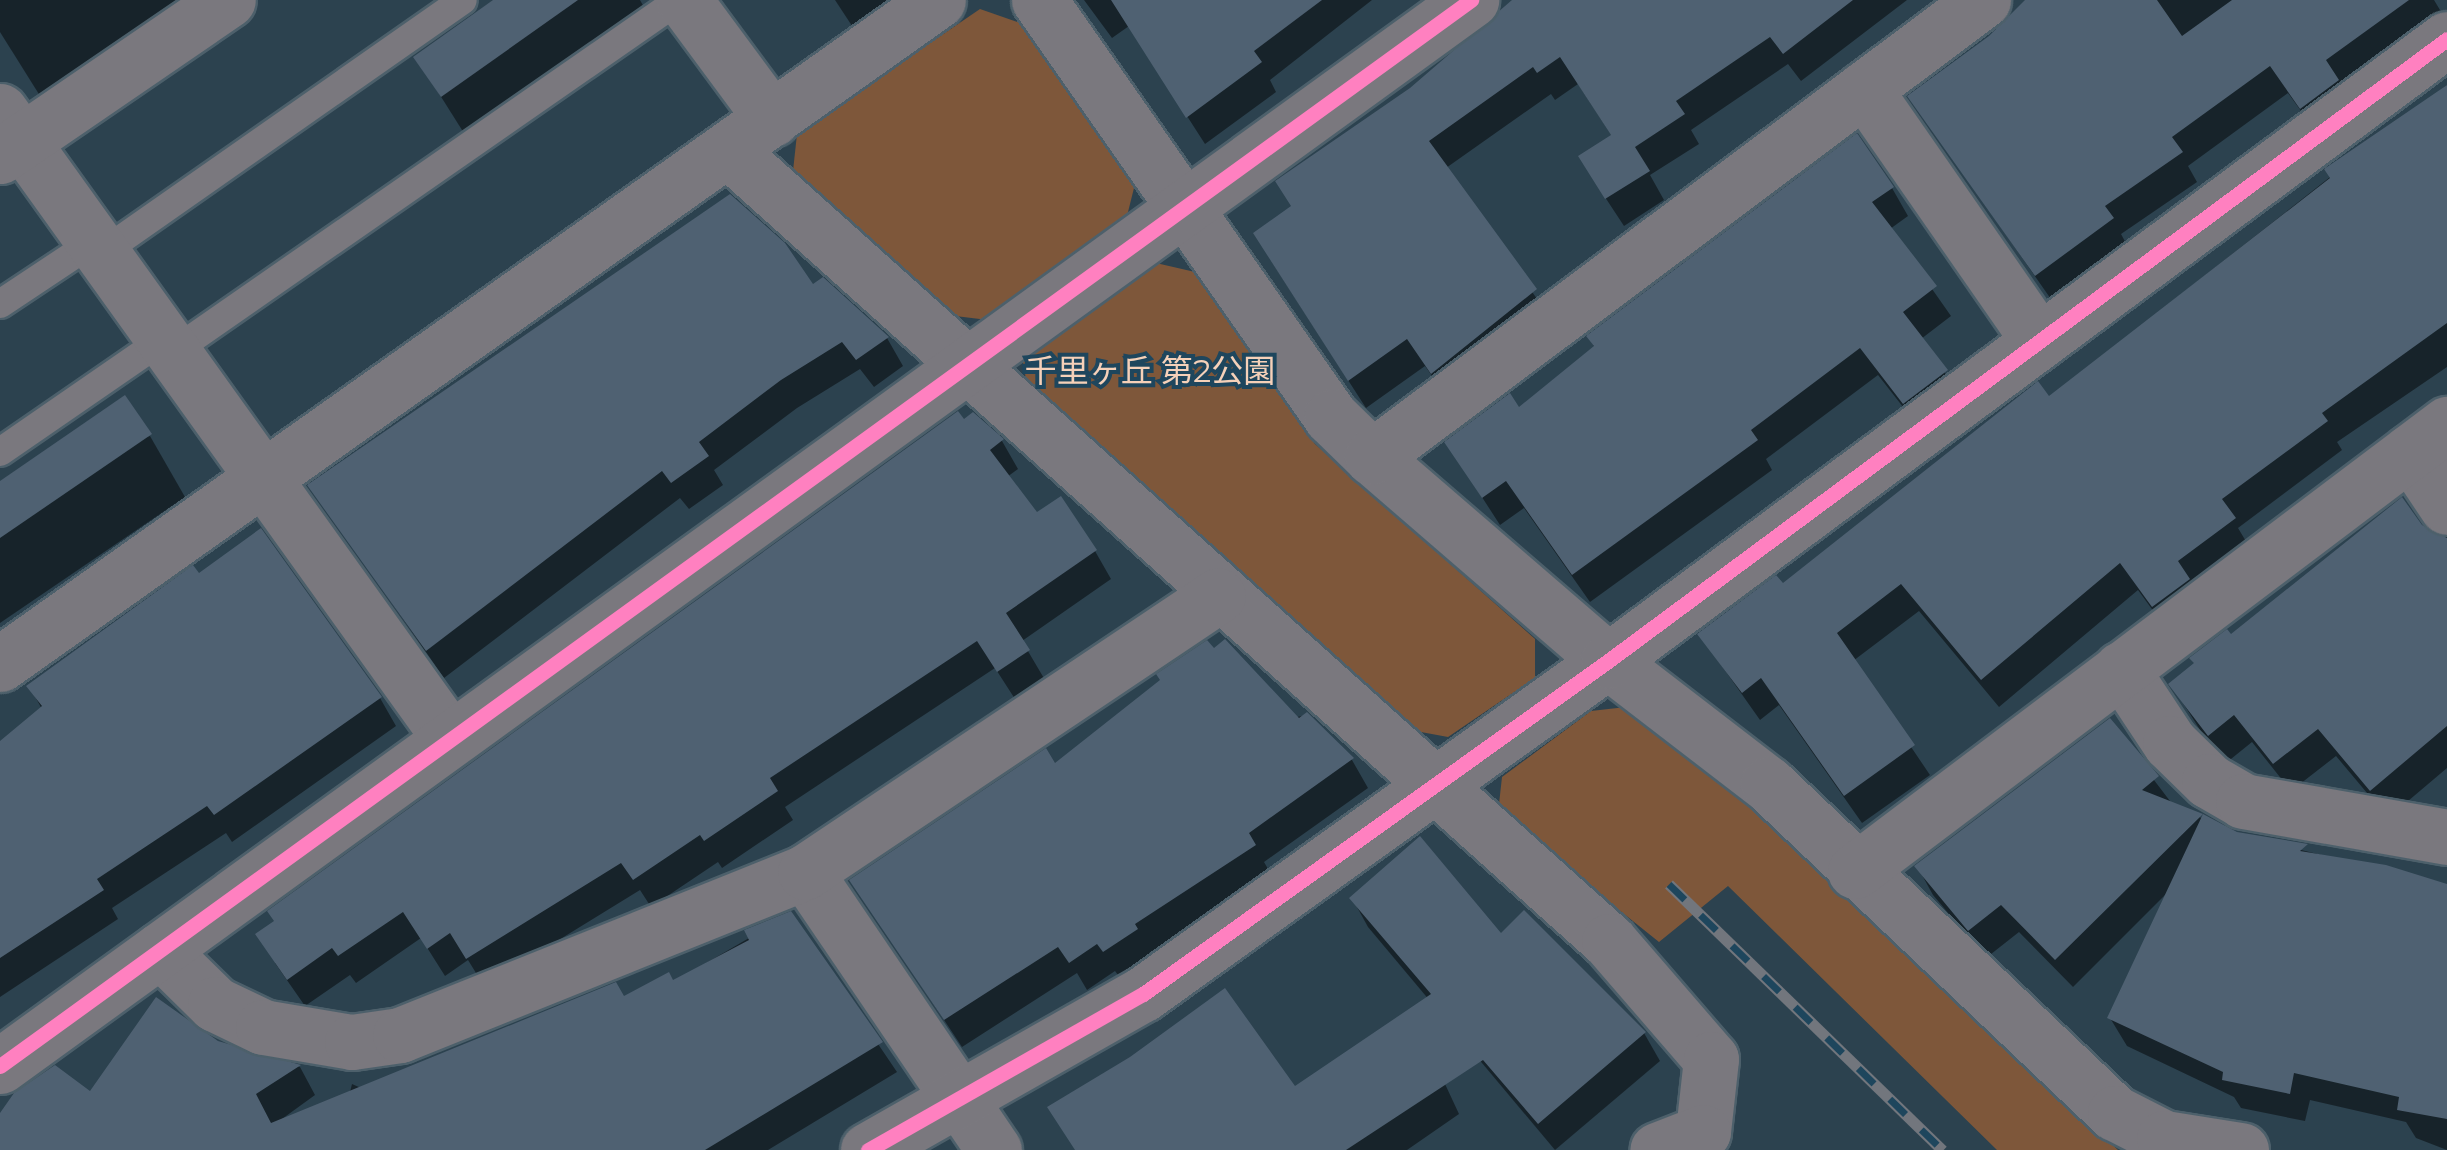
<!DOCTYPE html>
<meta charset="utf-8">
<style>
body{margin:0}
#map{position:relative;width:2447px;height:1150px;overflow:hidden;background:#2c424f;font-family:Montserrat,"Noto Sans JP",sans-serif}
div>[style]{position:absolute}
.green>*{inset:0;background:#7e573a}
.shadow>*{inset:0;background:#0007}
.building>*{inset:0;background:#4f6172}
.roads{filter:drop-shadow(2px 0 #4d606b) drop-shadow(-2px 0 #4d606b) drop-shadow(0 2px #4d606b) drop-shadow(0 -2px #4d606b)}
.lane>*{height:28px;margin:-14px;padding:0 14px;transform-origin:14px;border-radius:14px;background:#7a787e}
.street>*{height:55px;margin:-27.5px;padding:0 27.5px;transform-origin:27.5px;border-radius:27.5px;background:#7a787e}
.rail>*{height:11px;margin-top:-5.5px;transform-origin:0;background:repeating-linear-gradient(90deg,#1e465d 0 22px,#72767d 0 44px);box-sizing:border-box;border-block:2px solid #72767d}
.cycleway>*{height:15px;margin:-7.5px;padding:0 7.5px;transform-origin:7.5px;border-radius:7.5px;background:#ff80c0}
span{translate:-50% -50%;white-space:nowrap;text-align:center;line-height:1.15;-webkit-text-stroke:8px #1e465d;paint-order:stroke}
.park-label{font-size:32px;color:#f5d1b9}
</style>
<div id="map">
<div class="green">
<div style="clip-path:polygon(980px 9px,1023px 24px,1135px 184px,1125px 224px,988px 320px,947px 315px,793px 171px,797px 134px)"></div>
<div style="clip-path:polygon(1143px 260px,1195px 272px,1315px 444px,1535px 639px,1535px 678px,1448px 737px,1410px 730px,1233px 579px,1026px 379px,1021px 352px)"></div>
<div style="clip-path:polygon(1626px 707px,1780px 825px,1887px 936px,2118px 1150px,1997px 1150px,1728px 886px,1659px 942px,1498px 813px,1502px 777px,1591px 711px)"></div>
</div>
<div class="shadow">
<div style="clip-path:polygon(0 0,203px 0,47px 107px,0 32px)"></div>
<div style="clip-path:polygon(497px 0,640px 0,657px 30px,479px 157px,416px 57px)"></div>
<div style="clip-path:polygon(835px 0,904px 0,856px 32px)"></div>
<div style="clip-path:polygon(1084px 0,1372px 0,1270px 80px,1276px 92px,1205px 144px,1129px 26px,1112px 38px)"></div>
<div style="clip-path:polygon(1516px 0,1907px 0,1801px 81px,1788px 64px,1691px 130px,1699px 144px,1650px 175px,1664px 200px,1624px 226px,1597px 185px,1612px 136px,1578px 84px,1555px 100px,1551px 94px,1446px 168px,1551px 319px,1449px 400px,1425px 366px,1366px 408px,1272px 262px,1293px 208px,1412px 90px)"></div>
<div style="clip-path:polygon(2029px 0,2434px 0,2443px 15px,2319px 136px,2288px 93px,2188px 166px,2197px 182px,2121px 234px,2128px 247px,2053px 302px,1910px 97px,1991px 38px)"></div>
<div style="clip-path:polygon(2447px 85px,2447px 367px,2337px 442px,2342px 450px,2238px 528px,2250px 548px,2170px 634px,2138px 590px,1999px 707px,1919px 611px,1853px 661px,1930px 775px,1862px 823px,1779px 705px,1760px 720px,1700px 635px,1782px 586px,2038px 385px,2048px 399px)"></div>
<div style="clip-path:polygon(1892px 188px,1908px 216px,1890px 229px,1951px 316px,1921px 339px,1963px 399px,1921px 430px,1878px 375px,1766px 459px,1772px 470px,1590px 602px,1524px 508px,1500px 525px,1447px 443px,1519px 411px,1595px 348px,1589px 337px)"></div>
<div style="clip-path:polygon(812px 288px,887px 338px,903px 366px,874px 387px,860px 369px,797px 408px,714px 470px,723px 485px,689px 509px,680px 498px,444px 678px,311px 486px)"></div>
<div style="clip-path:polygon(973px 415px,1002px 441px,1018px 469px,1007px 477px,1036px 516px,1095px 551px,1111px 579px,1022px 641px,1045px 680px,1015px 699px,995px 668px,785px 807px,793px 820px,722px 868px,718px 862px,651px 907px,640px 890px,484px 986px,468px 960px,445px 976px,421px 938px,356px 983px,350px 975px,305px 1006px,275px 963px)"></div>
<div style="clip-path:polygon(150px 436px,185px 497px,0 623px,0 483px)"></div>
<div style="clip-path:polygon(2447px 536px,2447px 768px,2388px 818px,2336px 756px,2291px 791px,2252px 742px,2226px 763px,2214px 752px,2171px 684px,2230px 638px,2431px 537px)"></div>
<div style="clip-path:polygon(29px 686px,380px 698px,396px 726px,232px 842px,226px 833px,112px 908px,118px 919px,0 997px,0 746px,42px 709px)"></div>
<div style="clip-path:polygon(1307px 715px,1352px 760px,1368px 788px,1264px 862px,1271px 874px,1149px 953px,1152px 959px,1121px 979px,1115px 971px,1087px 990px,1077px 973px,962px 1047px,852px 881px,1054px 766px)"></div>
<div style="clip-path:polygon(2109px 721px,2173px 805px,2236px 834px,2447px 886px,2447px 1150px,2416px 1138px,2406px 1122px,2310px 1100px,2305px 1121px,2241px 1108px,2234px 1097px,2127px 1046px,2110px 1018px,2168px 892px,2073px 987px,2019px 932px,1986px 958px,1933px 895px,1917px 866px)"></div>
<div style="clip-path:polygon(1352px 898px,1501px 937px,1644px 1033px,1660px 1061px,1555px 1150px,1368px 927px)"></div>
<div style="clip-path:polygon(790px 914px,897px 1072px,768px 1150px,0 1150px,0 1117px,90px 1095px,217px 1044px,300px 1067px,315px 1095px,275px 1124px,350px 1092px,352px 1084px,361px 1088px,672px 983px)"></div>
<div style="clip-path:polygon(1425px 1041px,1459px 1114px,1407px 1150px,1076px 1150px,1294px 1089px)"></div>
</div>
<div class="building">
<div style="clip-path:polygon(493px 0,578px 0,441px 97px,413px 57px)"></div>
<div style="clip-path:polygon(1111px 0,1322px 0,1254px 51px,1262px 62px,1186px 118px)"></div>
<div style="clip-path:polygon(1512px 0,1853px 0,1783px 54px,1770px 37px,1676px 101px,1685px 114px,1635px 147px,1650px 171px,1605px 199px,1578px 156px,1611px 135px,1560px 57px,1537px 73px,1533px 67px,1429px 141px,1537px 289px,1431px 374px,1407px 339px,1348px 381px,1253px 233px,1291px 206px,1275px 181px,1410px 88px)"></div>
<div style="clip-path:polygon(2025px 0,2157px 0,2182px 36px,2232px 0,2409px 0,2326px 60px,2339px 80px,2300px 109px,2270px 66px,2172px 137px,2183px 152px,2105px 206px,2114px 218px,2035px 276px,1907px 96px,1989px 36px)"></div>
<div style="clip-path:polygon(2447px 85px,2447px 323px,2322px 413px,2328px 421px,2222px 499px,2236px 518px,2178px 561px,2190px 579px,2152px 607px,2120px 563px,1981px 680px,1901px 584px,1837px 633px,1915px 745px,1844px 796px,1761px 678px,1742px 693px,1697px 634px,1776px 575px,1783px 583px,2038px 381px,2049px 396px,2330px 178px,2324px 169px)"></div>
<div style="clip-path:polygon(1857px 133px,1894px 187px,1872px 202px,1937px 286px,1903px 312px,1948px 370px,1903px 404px,1860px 348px,1751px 430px,1758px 440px,1572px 575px,1506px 481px,1482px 498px,1444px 442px,1510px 393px,1519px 407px,1594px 346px,1586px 336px)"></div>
<div style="clip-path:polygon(730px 194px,785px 243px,813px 284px,823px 277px,889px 337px,856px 360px,842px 342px,781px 380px,699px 442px,709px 456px,671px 483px,662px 471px,426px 651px,307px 485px)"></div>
<div style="clip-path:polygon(125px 395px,152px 434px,0 538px,0 481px)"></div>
<div style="clip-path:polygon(958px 411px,964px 419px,973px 412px,1004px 439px,990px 450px,1037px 512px,1061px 496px,1097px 550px,1006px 613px,1030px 650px,997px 672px,977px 641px,770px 778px,778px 791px,704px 841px,700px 835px,633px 880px,621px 863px,466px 959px,450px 933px,427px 949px,403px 912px,338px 956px,332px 948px,287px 980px,255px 934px,274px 921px,267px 911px)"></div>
<div style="clip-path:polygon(2402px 497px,2422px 525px,2447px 538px,2447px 726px,2370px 791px,2318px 729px,2273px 764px,2234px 715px,2208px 736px,2168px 684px,2194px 663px,2189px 658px,2227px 629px,2231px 634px)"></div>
<div style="clip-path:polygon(261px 528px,382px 697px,214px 815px,207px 806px,97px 879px,104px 890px,0 958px,0 741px,42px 706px,26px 686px,193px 565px,199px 573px)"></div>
<div style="clip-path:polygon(1225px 639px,1299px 718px,1307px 712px,1354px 758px,1249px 833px,1256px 845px,1135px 924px,1138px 929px,1103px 952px,1097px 944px,1069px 963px,1058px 947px,944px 1020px,849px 880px,1046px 748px,1055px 763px,1160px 680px,1156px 674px,1207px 640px,1214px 648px)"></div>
<div style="clip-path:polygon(2110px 718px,2159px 776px,2142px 790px,2203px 814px,2055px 960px,2001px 905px,1968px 931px,1914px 866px)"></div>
<div style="clip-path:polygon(2203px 814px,2237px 832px,2308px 844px,2300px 851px,2386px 865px,2447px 884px,2447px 1119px,2397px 1110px,2399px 1097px,2294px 1073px,2290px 1094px,2222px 1080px,2223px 1072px,2107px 1018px)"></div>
<div style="clip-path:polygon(1420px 836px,1501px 933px,1524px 910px,1646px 1032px,1538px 1124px,1483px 1060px,1346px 1150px,1075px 1150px,1047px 1107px,1130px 1057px,1225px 988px,1295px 1086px,1431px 994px,1349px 898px)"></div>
<div style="clip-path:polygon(791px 911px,883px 1042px,705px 1150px,0 1150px,0 1113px,14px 1093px,55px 1065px,90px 1091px,156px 997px,218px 1041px,301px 1065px,256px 1094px,271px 1123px,616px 982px,624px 996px,669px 972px,673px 980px,749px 940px,744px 930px)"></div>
</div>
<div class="roads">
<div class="lane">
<div style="left:103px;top:252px;width:439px;rotate:-35deg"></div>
<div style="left:0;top:304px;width:114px;rotate:-33.6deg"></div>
<div style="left:174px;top:351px;width:615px;rotate:-34.8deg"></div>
<div style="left:0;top:452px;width:201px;rotate:-34.6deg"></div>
</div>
<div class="street">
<div style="left:684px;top:0;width:148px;rotate:53.5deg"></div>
<div style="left:1039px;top:0;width:509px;rotate:55deg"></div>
<div style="left:1331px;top:417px;width:57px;rotate:44.3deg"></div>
<div style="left:1372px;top:457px;width:312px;rotate:40.8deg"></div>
<div style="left:1608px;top:661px;width:202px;rotate:37.6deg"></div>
<div style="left:1768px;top:784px;width:478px;rotate:43.5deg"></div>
<div style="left:2115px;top:1113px;width:55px;rotate:27deg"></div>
<div style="left:2164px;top:1138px;width:78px;rotate:8.9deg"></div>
<div style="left:1864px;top:89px;width:307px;rotate:55.2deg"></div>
<div style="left:0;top:111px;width:770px;rotate:54.35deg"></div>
<div style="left:728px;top:150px;width:1184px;rotate:41.92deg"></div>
<div style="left:1609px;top:941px;width:156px;rotate:49.2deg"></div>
<div style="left:1711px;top:1059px;width:73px;rotate:96.3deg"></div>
<div style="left:1703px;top:1132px;width:49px;rotate:158.6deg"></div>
<div style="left:0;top:156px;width:276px;rotate:-34.4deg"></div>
<div style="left:2410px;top:452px;width:66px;rotate:56.1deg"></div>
<div style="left:1372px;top:457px;width:763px;rotate:-36.79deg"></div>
<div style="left:0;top:664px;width:1149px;rotate:-35.29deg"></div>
<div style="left:2121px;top:669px;width:89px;rotate:56.5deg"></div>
<div style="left:2170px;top:743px;width:54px;rotate:44.3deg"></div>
<div style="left:2209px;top:781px;width:39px;rotate:30deg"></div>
<div style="left:2243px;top:801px;width:207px;rotate:10deg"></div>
<div style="left:1855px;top:871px;width:742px;rotate:-37.06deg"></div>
<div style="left:805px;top:872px;width:336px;rotate:55.8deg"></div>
<div style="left:160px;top:950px;width:77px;rotate:44.5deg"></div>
<div style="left:215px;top:1004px;width:53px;rotate:25.6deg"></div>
<div style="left:263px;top:1027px;width:90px;rotate:9.6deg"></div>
<div style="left:352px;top:1042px;width:49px;rotate:-8.3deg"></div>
<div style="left:400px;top:1035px;width:437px;rotate:-21.9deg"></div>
<div style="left:805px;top:872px;width:497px;rotate:-33.8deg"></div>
<div style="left:0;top:1066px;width:1817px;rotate:-35.93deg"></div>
<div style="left:868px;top:1150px;width:316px;rotate:-29.6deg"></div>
<div style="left:1143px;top:994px;width:572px;rotate:-35.61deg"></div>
<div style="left:1608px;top:661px;width:1044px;rotate:-36.55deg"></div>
</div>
</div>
<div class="rail">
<div style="left:1669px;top:884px;width:382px;rotate:44.2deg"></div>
</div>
<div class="cycleway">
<div style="left:0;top:1066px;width:1817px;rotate:-35.93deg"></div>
<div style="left:868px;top:1150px;width:316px;rotate:-29.6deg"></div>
<div style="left:1143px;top:994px;width:572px;rotate:-35.61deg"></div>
<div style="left:1608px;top:661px;width:1044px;rotate:-36.55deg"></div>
</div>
<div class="park-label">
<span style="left:1150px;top:371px">千里ヶ丘 第2公園</span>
</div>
</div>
